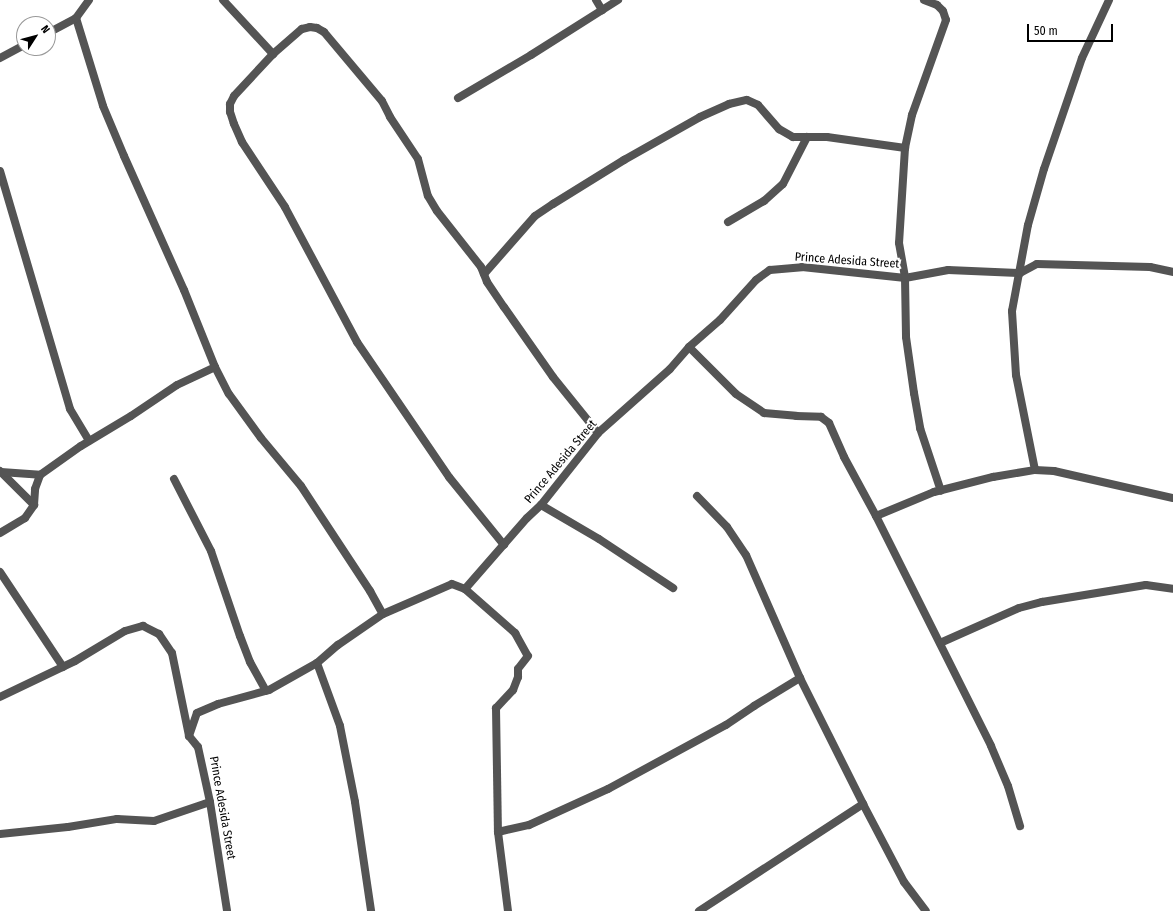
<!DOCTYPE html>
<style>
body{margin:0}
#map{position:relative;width:1173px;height:911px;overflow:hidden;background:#fff;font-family:"Fira Sans Condensed",sans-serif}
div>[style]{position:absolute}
.minor>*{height:8px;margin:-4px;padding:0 4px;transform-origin:4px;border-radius:4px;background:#545454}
span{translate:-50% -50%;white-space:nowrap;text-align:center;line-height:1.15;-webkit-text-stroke:4px #fff;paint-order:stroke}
.street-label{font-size:12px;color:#000}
.north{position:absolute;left:16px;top:16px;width:40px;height:40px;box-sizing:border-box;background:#fff;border:1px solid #999;border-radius:50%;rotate:54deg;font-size:11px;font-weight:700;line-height:16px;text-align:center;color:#000}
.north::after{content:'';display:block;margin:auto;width:14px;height:18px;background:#000;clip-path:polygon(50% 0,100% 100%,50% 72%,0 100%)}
.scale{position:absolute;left:1027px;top:24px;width:86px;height:18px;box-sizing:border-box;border:2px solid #000;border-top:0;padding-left:5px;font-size:12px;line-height:14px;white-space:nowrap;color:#000;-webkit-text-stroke:3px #fff;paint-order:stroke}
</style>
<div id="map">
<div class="minor">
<div style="left:223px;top:0;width:74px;rotate:47.2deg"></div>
<div style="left:596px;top:0;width:12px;rotate:59deg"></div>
<div style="left:924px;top:0;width:14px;rotate:21deg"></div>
<div style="left:937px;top:5px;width:8px;rotate:45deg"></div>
<div style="left:943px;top:11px;width:9px;rotate:72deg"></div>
<div style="left:946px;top:20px;width:101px;rotate:109.7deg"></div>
<div style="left:912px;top:115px;width:34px;rotate:102deg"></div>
<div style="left:905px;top:148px;width:95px;rotate:93.6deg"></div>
<div style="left:899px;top:243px;width:36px;rotate:80deg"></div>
<div style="left:905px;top:278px;width:59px;rotate:89deg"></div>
<div style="left:906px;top:337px;width:57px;rotate:81.9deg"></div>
<div style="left:914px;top:393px;width:36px;rotate:80deg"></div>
<div style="left:920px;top:428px;width:66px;rotate:71.6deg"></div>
<div style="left:76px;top:18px;width:92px;rotate:72.9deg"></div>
<div style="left:103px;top:106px;width:54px;rotate:67.2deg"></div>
<div style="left:124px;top:156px;width:147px;rotate:65.9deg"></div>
<div style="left:184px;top:290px;width:83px;rotate:68.1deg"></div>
<div style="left:215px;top:367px;width:30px;rotate:63deg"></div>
<div style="left:229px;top:394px;width:54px;rotate:54deg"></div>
<div style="left:261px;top:438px;width:62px;rotate:50.2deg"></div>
<div style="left:301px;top:486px;width:126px;rotate:56.7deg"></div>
<div style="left:370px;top:591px;width:26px;rotate:61deg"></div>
<div style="left:48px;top:33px;width:32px;rotate:-28deg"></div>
<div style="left:76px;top:18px;width:22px;rotate:-54deg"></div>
<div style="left:0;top:58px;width:27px;rotate:-28deg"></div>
<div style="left:458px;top:98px;width:85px;rotate:-30.5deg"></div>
<div style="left:531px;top:55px;width:103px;rotate:-32.3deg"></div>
<div style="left:0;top:171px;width:248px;rotate:73.6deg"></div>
<div style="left:70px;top:409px;width:37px;rotate:59deg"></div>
<div style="left:728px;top:222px;width:42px;rotate:-30.3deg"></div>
<div style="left:764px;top:201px;width:25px;rotate:-42deg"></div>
<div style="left:783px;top:184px;width:53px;rotate:-62.9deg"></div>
<div style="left:484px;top:274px;width:77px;rotate:-48.7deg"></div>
<div style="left:535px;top:216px;width:22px;rotate:-34deg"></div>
<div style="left:553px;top:204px;width:84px;rotate:-31.8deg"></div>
<div style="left:624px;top:160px;width:87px;rotate:-29.5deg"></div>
<div style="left:700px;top:117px;width:32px;rotate:-24deg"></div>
<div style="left:729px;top:104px;width:18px;rotate:-13deg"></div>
<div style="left:747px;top:100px;width:12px;rotate:24deg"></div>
<div style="left:758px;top:105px;width:32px;rotate:49deg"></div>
<div style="left:779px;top:129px;width:16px;rotate:30deg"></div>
<div style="left:793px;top:137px;width:34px"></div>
<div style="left:827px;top:137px;width:79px;rotate:8deg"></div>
<div style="left:689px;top:347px;width:66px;rotate:45deg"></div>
<div style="left:736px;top:394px;width:34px;rotate:34deg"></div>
<div style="left:764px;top:413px;width:32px;rotate:5deg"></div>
<div style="left:796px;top:416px;width:25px;rotate:2deg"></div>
<div style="left:821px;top:417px;width:10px;rotate:37deg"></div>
<div style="left:829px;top:423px;width:37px;rotate:66deg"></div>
<div style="left:844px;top:457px;width:67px;rotate:61.5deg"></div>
<div style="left:876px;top:516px;width:257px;rotate:63.4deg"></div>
<div style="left:991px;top:746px;width:43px;rotate:67deg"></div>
<div style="left:1008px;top:786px;width:42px;rotate:73.3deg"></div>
<div style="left:1035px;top:470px;width:97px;rotate:-101.3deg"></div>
<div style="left:1016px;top:375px;width:64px;rotate:-93.6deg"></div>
<div style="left:1012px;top:311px;width:87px;rotate:-79.5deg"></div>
<div style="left:1028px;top:225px;width:58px;rotate:-74.1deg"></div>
<div style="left:1044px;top:169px;width:117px;rotate:-71.1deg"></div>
<div style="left:1082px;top:58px;width:64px;rotate:-65deg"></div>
<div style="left:0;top:471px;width:48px;rotate:45deg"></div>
<div style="left:1px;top:472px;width:39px;rotate:4deg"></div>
<div style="left:174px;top:479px;width:81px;rotate:62.8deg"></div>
<div style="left:211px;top:551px;width:90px;rotate:71.2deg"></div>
<div style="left:240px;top:636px;width:28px;rotate:69deg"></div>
<div style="left:250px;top:662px;width:33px;rotate:61deg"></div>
<div style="left:697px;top:496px;width:43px;rotate:45.9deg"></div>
<div style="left:727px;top:527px;width:34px;rotate:56deg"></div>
<div style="left:746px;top:555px;width:134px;rotate:66.3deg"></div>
<div style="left:800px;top:678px;width:141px;rotate:63.4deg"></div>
<div style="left:863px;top:804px;width:88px;rotate:62.3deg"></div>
<div style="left:904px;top:882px;width:36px;rotate:53deg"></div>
<div style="left:541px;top:505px;width:67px;rotate:30.4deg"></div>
<div style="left:599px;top:539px;width:89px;rotate:33.5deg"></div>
<div style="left:876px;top:516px;width:63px;rotate:-22.5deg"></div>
<div style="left:934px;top:492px;width:61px;rotate:-14.3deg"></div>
<div style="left:993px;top:477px;width:43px;rotate:-9.5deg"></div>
<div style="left:1035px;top:470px;width:19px;rotate:3deg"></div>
<div style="left:1054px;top:471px;width:122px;rotate:12.8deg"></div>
<div style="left:0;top:533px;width:29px;rotate:-31deg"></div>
<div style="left:25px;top:518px;width:16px;rotate:-55deg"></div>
<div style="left:34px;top:505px;width:16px;rotate:-86deg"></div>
<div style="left:35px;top:489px;width:15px;rotate:-70deg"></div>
<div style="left:40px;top:475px;width:50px;rotate:-35.3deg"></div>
<div style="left:81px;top:446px;width:58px;rotate:-31deg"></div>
<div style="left:131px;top:416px;width:55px;rotate:-34deg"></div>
<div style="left:177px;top:385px;width:42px;rotate:-25.3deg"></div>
<div style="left:504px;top:545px;width:87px;rotate:-129deg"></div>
<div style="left:449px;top:477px;width:163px;rotate:-124.3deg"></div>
<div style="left:357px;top:342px;width:153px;rotate:-118.1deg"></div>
<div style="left:285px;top:207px;width:78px;rotate:-123.5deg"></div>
<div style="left:242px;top:142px;width:20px;rotate:-114deg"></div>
<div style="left:234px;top:124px;width:13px;rotate:-108deg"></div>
<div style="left:230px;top:112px;width:8px;rotate:-90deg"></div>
<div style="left:230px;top:104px;width:9px;rotate:-63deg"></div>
<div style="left:234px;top:96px;width:57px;rotate:-47.1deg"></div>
<div style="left:273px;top:54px;width:38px;rotate:-41deg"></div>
<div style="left:302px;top:29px;width:8px;rotate:-14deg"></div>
<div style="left:310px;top:27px;width:7px;rotate:8deg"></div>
<div style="left:317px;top:28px;width:8px;rotate:30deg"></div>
<div style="left:324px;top:32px;width:90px;rotate:50deg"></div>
<div style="left:382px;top:101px;width:18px;rotate:63deg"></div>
<div style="left:390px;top:117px;width:50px;rotate:56.3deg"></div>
<div style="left:418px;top:159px;width:38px;rotate:75deg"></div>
<div style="left:428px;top:196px;width:17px;rotate:59deg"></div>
<div style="left:437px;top:211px;width:71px;rotate:51.8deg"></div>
<div style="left:481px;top:267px;width:16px;rotate:68deg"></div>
<div style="left:487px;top:282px;width:30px;rotate:56deg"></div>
<div style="left:504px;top:307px;width:85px;rotate:55deg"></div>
<div style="left:553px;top:377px;width:72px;rotate:51.2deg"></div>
<div style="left:0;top:572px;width:114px;rotate:56.4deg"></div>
<div style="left:465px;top:589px;width:67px;rotate:41.3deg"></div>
<div style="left:515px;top:633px;width:26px;rotate:61deg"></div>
<div style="left:528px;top:656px;width:16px;rotate:128deg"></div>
<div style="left:518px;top:669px;width:8px;rotate:90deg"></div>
<div style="left:518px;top:677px;width:14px;rotate:111deg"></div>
<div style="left:513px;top:690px;width:25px;rotate:133deg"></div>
<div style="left:496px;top:708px;width:124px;rotate:89.1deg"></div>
<div style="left:498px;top:832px;width:80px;rotate:82.8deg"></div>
<div style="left:940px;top:643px;width:86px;rotate:-23.9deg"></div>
<div style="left:1019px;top:608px;width:24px;rotate:-15deg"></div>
<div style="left:1042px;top:602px;width:105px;rotate:-9.3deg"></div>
<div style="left:1146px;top:585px;width:27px;rotate:8deg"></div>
<div style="left:317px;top:663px;width:67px;rotate:69.9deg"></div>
<div style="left:340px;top:726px;width:77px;rotate:78.8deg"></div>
<div style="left:355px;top:802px;width:110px;rotate:81.6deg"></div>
<div style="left:0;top:697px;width:83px;rotate:-25.6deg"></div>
<div style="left:75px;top:661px;width:58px;rotate:-31deg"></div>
<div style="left:125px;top:631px;width:19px;rotate:-16deg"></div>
<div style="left:143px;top:626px;width:18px;rotate:27deg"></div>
<div style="left:159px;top:634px;width:23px;rotate:56deg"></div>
<div style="left:172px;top:653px;width:85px;rotate:78.4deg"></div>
<div style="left:189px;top:736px;width:14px;rotate:51deg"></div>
<div style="left:198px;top:747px;width:56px;rotate:77.7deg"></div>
<div style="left:210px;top:802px;width:110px;rotate:81.1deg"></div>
<div style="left:189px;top:736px;width:24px;rotate:-71deg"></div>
<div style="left:197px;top:713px;width:23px;rotate:-23deg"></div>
<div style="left:218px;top:704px;width:53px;rotate:-15.4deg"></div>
<div style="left:269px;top:690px;width:55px;rotate:-29.4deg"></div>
<div style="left:317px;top:663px;width:28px;rotate:-41deg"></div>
<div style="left:338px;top:645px;width:55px;rotate:-34.6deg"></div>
<div style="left:383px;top:614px;width:75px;rotate:-23.5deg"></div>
<div style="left:452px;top:584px;width:14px;rotate:21deg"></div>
<div style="left:465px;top:589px;width:94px;rotate:-48.9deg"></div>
<div style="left:527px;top:518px;width:19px;rotate:-43deg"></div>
<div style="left:541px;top:505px;width:92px;rotate:-51.6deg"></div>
<div style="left:598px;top:433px;width:96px;rotate:-41.6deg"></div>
<div style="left:670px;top:369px;width:29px;rotate:-49deg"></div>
<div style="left:689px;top:347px;width:41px;rotate:-41.1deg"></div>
<div style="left:720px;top:320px;width:54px;rotate:-48deg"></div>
<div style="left:756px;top:280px;width:17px;rotate:-36deg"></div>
<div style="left:770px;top:270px;width:32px;rotate:-5deg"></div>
<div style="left:802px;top:267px;width:104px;rotate:6.1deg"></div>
<div style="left:905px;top:278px;width:44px;rotate:-10.5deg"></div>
<div style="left:948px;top:270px;width:72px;rotate:2.4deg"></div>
<div style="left:1020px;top:273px;width:19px;rotate:-28deg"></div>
<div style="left:1037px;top:264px;width:113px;rotate:1.5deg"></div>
<div style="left:1150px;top:267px;width:24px;rotate:12deg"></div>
<div style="left:498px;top:832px;width:32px;rotate:-13deg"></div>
<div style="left:529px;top:825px;width:87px;rotate:-24.5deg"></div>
<div style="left:608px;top:789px;width:134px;rotate:-28.5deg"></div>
<div style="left:726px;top:725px;width:34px;rotate:-34deg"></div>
<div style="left:754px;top:706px;width:54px;rotate:-31.3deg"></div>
<div style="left:0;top:834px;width:68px;rotate:-5.9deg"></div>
<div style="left:68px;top:827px;width:50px;rotate:-9.3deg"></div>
<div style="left:117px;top:819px;width:37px;rotate:3deg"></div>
<div style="left:154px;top:821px;width:59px;rotate:-18.7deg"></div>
<div style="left:699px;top:911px;width:196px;rotate:-33.1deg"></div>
</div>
<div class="street-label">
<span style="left:847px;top:261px;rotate:4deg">Prince Adesida Street</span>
<span style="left:561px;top:462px;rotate:-50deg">Prince Adesida Street</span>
<span style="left:222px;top:808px;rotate:80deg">Prince Adesida Street</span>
</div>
<div class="north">N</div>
<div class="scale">50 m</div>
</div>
